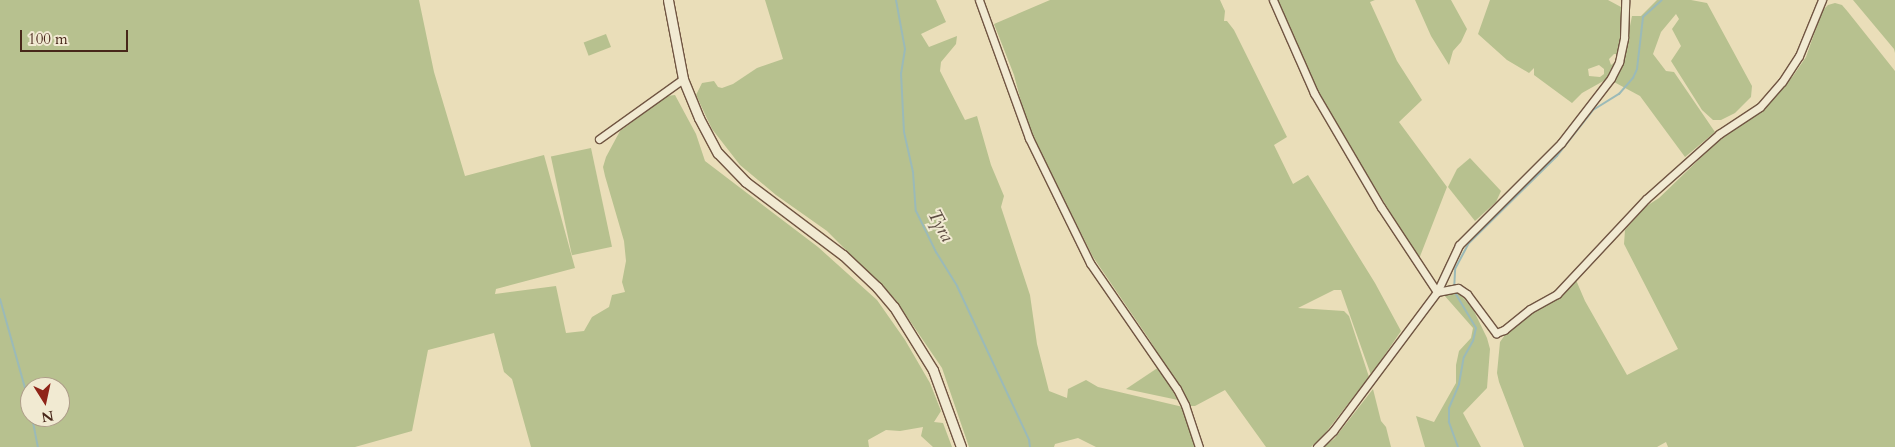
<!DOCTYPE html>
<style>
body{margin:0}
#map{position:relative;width:1895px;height:447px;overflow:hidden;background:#eadeb9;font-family:Cardo,serif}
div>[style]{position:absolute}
.green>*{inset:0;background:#b7c18f;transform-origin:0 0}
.stream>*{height:2px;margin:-1px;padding:0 1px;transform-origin:1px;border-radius:1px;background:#9bbab8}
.roads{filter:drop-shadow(1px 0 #705542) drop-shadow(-1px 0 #705542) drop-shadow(0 1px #705542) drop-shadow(0 -1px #705542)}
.minor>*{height:7px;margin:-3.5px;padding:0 3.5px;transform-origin:3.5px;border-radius:3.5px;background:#f1ead2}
.tertiary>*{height:9px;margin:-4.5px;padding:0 4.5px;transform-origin:4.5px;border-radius:4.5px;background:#f1ead2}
span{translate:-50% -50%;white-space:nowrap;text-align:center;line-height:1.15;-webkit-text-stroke:4px #f1ead2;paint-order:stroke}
.water-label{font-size:19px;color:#5d4c42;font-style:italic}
.north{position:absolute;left:20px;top:377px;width:50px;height:50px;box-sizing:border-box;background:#f1ead2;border:1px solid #ad9c88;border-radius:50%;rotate:170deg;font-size:14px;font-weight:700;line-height:20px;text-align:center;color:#48271a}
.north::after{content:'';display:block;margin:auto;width:18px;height:22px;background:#8f2418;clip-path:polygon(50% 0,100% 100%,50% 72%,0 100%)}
.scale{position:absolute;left:20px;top:30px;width:108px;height:22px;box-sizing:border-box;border:2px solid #48271a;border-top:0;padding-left:6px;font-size:15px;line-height:18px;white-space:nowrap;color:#48271a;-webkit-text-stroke:4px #f1ead2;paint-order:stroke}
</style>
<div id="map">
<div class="green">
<div style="clip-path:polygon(evenodd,0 0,419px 0,434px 72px,465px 176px,544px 155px,575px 268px,496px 289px,495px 294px,556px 286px,566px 333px,584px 331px,592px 317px,609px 307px,612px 295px,625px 292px,622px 282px,626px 261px,624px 241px,605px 176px,603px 167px,606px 157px,620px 131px,667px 96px,675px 95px,696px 134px,705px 161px,818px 247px,877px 300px,905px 340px,930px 383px,941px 411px,934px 422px,943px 423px,952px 447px,933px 447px,921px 436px,923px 427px,900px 431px,886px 430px,868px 440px,869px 447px,531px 447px,512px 379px,504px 372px,494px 333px,428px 350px,412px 431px,355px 447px,0 447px,0 0,30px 387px,60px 387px,60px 417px,30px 417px,30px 387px)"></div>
<div style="clip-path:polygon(765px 0,936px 0,946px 22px,921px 34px,929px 47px,957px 36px,956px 44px,941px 62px,940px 71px,965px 120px,977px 116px,991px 165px,1004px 196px,1001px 207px,1030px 295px,1037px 344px,1049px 391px,1067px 398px,1068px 389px,1086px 380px,1098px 387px,1183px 407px,1197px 447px,1096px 447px,1078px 438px,1055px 444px,1054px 447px,969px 447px,942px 368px,895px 299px,827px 231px,776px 195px,740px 165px,712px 129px,696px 95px,702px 83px,714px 81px,718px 87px,722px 88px,733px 84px,757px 68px,783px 59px)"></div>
<div style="clip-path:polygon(1050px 0,1220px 0,1225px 11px,1224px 21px,1227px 21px,1234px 30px,1287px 137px,1274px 145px,1293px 184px,1308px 175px,1375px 283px,1401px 331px,1371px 375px,1341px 290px,1334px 290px,1298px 308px,1344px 311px,1349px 316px,1369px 377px,1323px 436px,1311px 447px,1266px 447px,1225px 390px,1195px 406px,1190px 406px,1149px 339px,1093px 257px,1028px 128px,1014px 75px,994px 24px)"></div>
<div style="clip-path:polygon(1276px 0,1375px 0,1370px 2px,1397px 61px,1422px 100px,1399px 122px,1447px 187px,1419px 259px,1325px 106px,1309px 76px,1310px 74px,1308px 74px)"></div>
<div style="clip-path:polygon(1415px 0,1451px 0,1467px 29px,1461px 42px,1453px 51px,1449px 65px,1431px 36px)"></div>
<div style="clip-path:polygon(evenodd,1490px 0,1608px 0,1621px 7px,1623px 16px,1621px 39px,1617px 54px,1614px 54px,1609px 59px,1611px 65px,1615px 62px,1607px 79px,1582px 93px,1572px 103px,1534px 75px,1534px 68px,1529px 73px,1507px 60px,1478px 34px,1490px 0,1599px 65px,1604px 69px,1604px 74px,1600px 77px,1589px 76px,1588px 69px,1599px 65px)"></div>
<div style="clip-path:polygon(1657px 0,1691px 0,1707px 3px,1752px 86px,1751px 97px,1735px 113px,1721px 120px,1713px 120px,1702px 110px,1671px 61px,1681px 46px,1672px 29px,1679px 19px,1676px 14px,1661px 32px,1653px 54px,1666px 71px,1674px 72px,1715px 132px,1685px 157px,1640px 96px,1614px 82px,1622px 66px,1632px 16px,1641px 16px)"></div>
<div style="clip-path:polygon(1853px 0,1895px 0,1895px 53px,1894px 49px)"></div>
<div style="clip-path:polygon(1835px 3px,1842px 5px,1848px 12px,1895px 71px,1895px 447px,1668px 447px,1666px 442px,1657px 447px,1524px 447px,1499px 382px,1497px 373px,1500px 342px,1507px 332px,1524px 318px,1559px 297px,1576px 280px,1585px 301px,1627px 375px,1678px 349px,1624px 244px,1625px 230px,1645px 207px,1659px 198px,1715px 144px,1768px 104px,1793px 76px,1806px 57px,1822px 11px,1828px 5px)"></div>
<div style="left:606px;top:34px;width:14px;height:24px;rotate:69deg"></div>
<div style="left:591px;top:148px;width:101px;height:41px;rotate:78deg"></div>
<div style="clip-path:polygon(1470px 158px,1501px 191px,1496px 202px,1475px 221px,1448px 187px,1457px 169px)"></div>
<div style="clip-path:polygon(1452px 292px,1459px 293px,1473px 309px,1487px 338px,1490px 349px,1487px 388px,1463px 413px,1481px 447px,1425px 447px,1416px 416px,1434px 422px,1456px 383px,1456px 365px,1459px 351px,1471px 338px,1473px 328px,1444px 295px)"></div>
<div style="clip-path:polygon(1159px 367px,1178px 400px,1126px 389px)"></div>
<div style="clip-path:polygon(1373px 389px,1381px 421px,1386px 427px,1391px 447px,1323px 447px,1334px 439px)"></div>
</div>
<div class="stream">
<div style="left:896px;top:0;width:50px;rotate:79.6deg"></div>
<div style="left:905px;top:49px;width:24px;rotate:99deg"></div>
<div style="left:901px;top:73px;width:59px;rotate:87.1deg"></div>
<div style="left:904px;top:132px;width:41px;rotate:77.3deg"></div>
<div style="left:913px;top:172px;width:39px;rotate:86deg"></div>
<div style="left:916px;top:211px;width:46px;rotate:64deg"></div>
<div style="left:936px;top:252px;width:40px;rotate:58deg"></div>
<div style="left:957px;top:286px;width:170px;rotate:64.9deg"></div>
<div style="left:1029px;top:440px;width:7px;rotate:82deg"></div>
<div style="left:0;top:299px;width:111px;rotate:74.3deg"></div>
<div style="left:32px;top:417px;width:31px;rotate:79deg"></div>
<div style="left:1458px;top:447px;width:27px;rotate:-110deg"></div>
<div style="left:1449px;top:422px;width:14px;rotate:-90deg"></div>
<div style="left:1449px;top:408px;width:26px;rotate:-67deg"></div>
<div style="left:1459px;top:384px;width:27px;rotate:-80deg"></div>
<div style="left:1464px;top:357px;width:18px;rotate:-61deg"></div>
<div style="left:1473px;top:341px;width:13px;rotate:-77deg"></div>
<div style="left:1476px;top:328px;width:43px;rotate:-120.7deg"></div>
<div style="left:1454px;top:291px;width:22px;rotate:-87deg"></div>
<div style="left:1455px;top:269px;width:30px;rotate:-62deg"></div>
<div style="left:1469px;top:243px;width:124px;rotate:-44.7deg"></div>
<div style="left:1557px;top:156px;width:58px;rotate:-52deg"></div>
<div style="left:1593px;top:110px;width:31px;rotate:-32deg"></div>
<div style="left:1619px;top:94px;width:21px;rotate:-49deg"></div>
<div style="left:1633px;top:78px;width:10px;rotate:-66deg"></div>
<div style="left:1637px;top:69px;width:52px;rotate:-83.4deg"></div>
<div style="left:1643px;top:17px;width:25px;rotate:-42deg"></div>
</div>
<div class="roads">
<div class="minor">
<div style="left:979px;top:0;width:147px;rotate:70.1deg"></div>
<div style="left:1029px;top:138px;width:139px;rotate:64deg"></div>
<div style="left:1090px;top:263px;width:153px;rotate:55.4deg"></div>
<div style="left:1177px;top:389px;width:18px;rotate:63deg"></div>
<div style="left:1185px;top:405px;width:44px;rotate:71.6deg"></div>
<div style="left:1273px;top:0;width:102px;rotate:66.2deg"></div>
<div style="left:1314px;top:93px;width:132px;rotate:59.6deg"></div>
<div style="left:1381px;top:207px;width:102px;rotate:56.6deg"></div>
<div style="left:599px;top:139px;width:103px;rotate:-35.5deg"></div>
<div style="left:1437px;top:292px;width:21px;rotate:-11deg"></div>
<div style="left:1458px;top:288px;width:11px;rotate:34deg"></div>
<div style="left:1467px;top:294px;width:49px;rotate:53.4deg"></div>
<div style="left:1496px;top:333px;width:9px;rotate:-21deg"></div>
<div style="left:1504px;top:330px;width:33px;rotate:-39deg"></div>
<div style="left:1530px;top:309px;width:31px;rotate:-29deg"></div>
<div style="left:1557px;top:294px;width:130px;rotate:-46.9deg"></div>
<div style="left:1646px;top:199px;width:98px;rotate:-41.7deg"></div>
<div style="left:1719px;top:134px;width:49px;rotate:-33.4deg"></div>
<div style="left:1760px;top:107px;width:33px;rotate:-49deg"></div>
<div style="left:1782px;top:82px;width:31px;rotate:-57deg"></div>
<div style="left:1799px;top:56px;width:61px;rotate:-67.7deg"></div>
<div style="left:1317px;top:447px;width:23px;rotate:-45deg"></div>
<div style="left:1333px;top:431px;width:174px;rotate:-53.2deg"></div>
<div style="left:1437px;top:292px;width:52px;rotate:-64.9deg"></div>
<div style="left:1459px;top:245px;width:144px;rotate:-45deg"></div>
<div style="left:1561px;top:143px;width:82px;rotate:-52.4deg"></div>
<div style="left:1611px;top:78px;width:18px;rotate:-63deg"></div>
<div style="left:1619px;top:62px;width:25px;rotate:-78deg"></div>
<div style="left:1624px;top:38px;width:38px;rotate:-88deg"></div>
</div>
<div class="tertiary">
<div style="left:668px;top:0;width:80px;rotate:79.2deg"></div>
<div style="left:683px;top:79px;width:42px;rotate:67.7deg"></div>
<div style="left:699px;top:118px;width:40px;rotate:62deg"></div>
<div style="left:718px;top:153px;width:40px;rotate:46deg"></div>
<div style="left:746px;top:182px;width:121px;rotate:37deg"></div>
<div style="left:843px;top:255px;width:47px;rotate:43.3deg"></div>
<div style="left:877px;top:287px;width:26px;rotate:50deg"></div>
<div style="left:894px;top:307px;width:74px;rotate:58.2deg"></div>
<div style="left:933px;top:370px;width:82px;rotate:70deg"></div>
</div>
</div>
<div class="water-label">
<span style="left:940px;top:226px;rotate:62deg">Tyra</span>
</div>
<div class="north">N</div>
<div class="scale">100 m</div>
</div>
